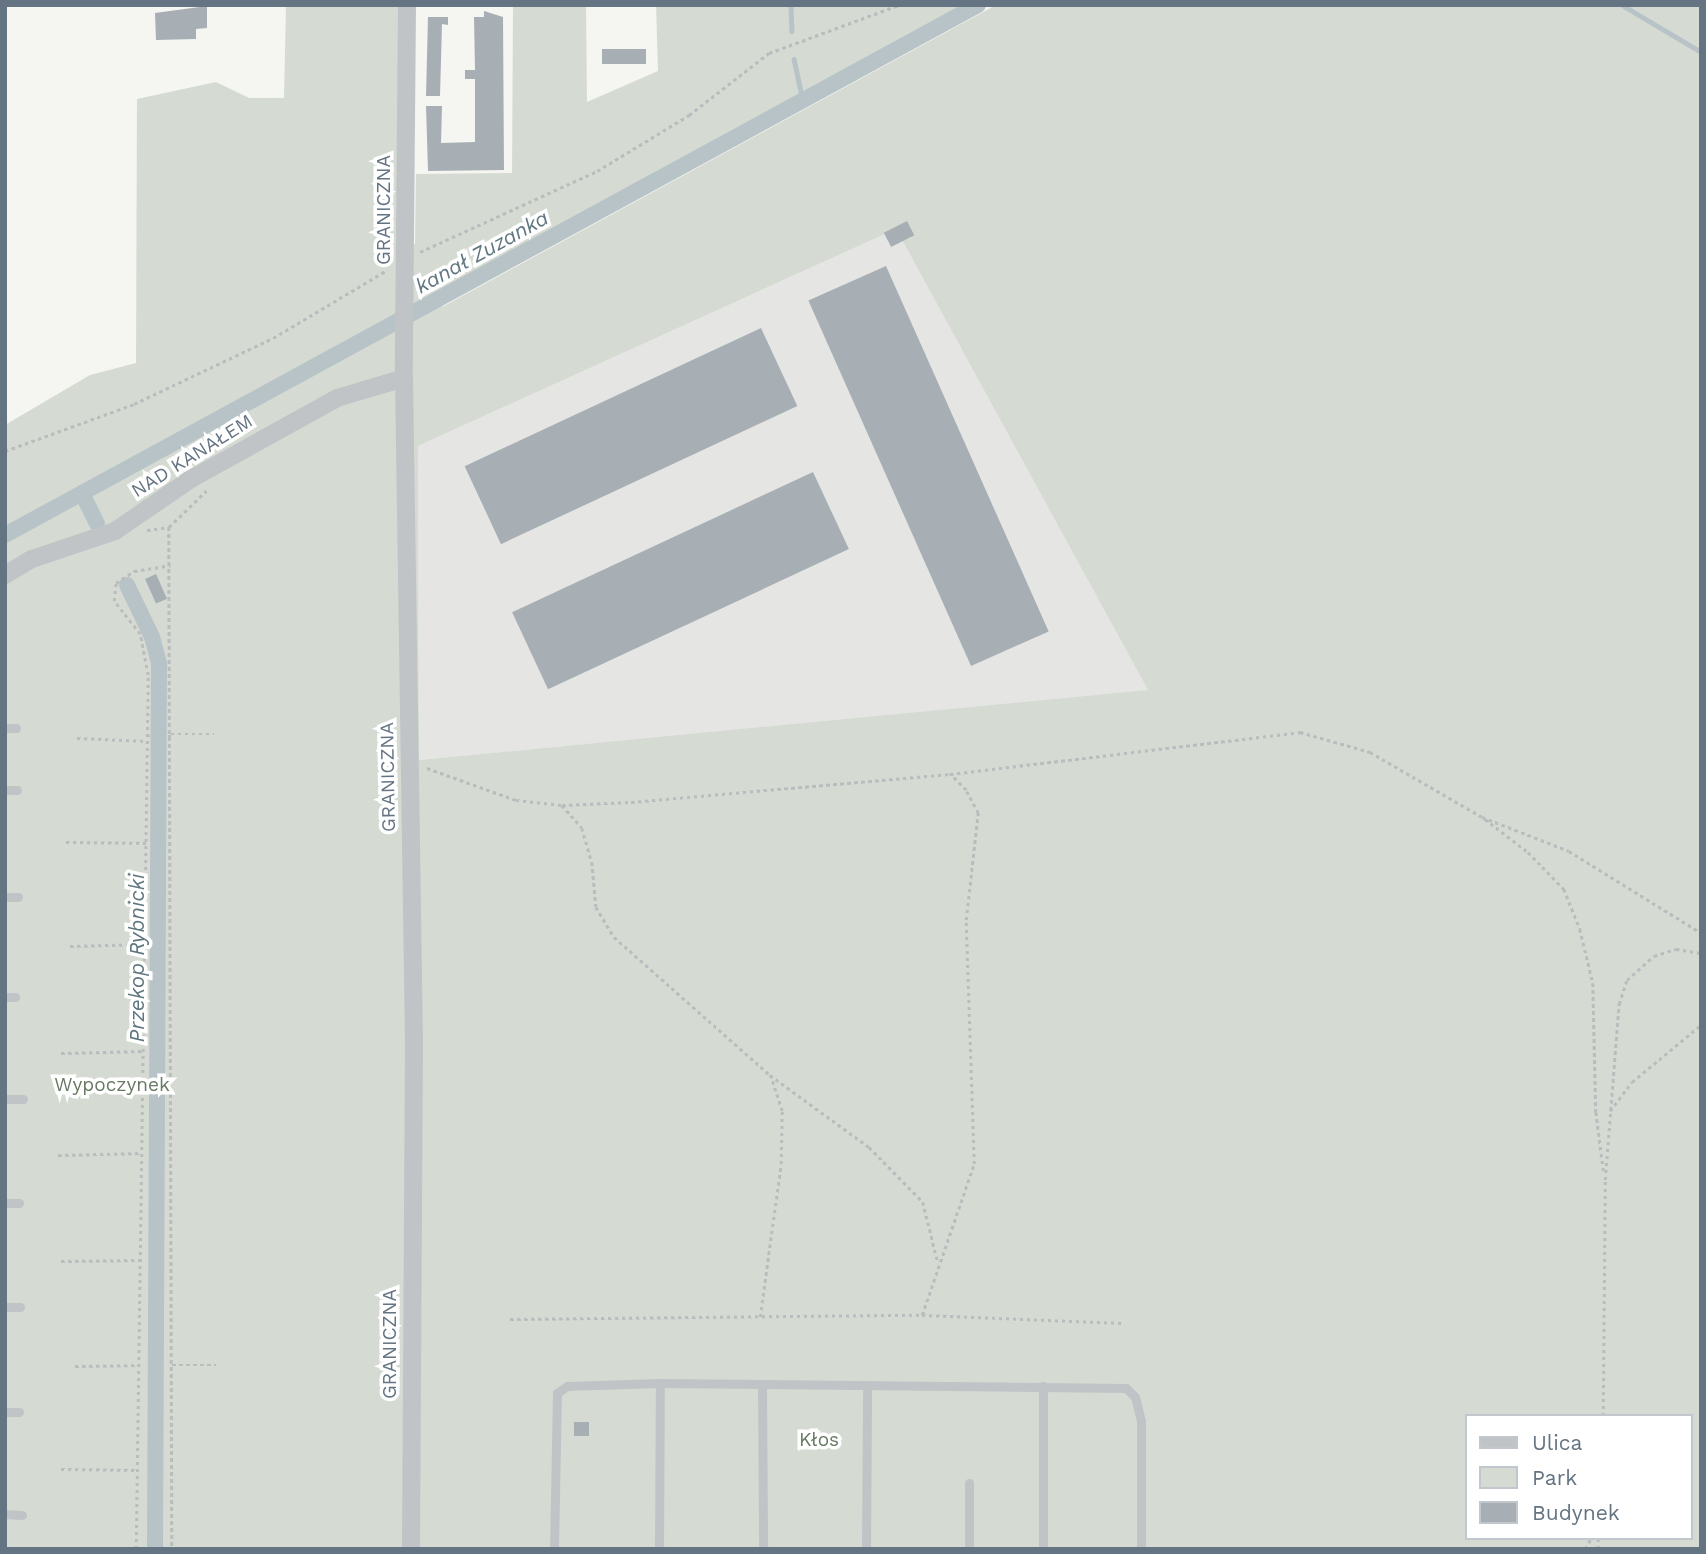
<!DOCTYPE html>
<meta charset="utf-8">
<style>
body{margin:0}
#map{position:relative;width:1706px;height:1554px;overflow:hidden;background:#f5f5f1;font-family:"Work Sans",sans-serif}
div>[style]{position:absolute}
.built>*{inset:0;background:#e5e6e4}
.green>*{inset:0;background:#d5dbd2}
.stream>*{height:4.5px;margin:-2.25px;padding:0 2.25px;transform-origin:2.25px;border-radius:2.25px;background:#b7c3c7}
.canal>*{height:16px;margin:-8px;padding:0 8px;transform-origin:8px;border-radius:8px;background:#b7c3c7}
.building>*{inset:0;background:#a7afb4;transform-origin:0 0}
.path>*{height:2.5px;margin-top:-1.25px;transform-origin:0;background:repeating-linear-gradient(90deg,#babcbe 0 3.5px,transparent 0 7px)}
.lane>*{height:9px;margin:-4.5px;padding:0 4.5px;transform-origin:4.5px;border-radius:4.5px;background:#c0c4c7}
.street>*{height:18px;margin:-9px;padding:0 9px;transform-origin:9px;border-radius:9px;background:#c0c4c7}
span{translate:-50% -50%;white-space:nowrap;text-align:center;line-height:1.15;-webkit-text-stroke:7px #fff;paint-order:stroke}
.street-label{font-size:19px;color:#647482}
.park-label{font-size:19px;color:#677962}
.water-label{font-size:21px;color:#5f767f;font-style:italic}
.frame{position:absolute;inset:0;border:7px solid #647482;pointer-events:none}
.legend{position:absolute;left:1465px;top:1414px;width:228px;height:126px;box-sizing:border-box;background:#fff;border:2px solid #c1c7cd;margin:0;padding:9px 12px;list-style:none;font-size:21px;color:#647482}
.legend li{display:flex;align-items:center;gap:14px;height:35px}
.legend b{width:35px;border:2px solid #c1c7cd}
</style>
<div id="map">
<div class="built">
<div style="clip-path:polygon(896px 229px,1149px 691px,419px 760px,418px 446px)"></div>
</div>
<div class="green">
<div style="clip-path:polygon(evenodd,286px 5px,402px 5px,398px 252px,415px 244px,416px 174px,512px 173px,513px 5px,586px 5px,587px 102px,658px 71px,656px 5px,968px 5px,442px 294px,442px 307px,996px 5px,1701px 5px,1701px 1549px,5px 1549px,5px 425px,90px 375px,136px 363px,137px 99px,216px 82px,249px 98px,284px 98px,286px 5px,896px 229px,1148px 690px,419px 760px,418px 446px,896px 229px,286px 5px,1466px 1416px,1690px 1416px,1690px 1538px,1466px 1538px,1466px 1416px)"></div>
</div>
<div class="stream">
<div style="left:791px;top:5px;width:26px;rotate:88deg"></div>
<div style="left:1622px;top:5px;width:92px;rotate:30.7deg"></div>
<div style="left:794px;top:59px;width:43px;rotate:77.9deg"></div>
</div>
<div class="canal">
<div style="left:82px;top:493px;width:34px;rotate:64deg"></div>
<div style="left:5px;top:535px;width:1108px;rotate:-28.58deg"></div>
<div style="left:127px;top:585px;width:58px;rotate:64.3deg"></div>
<div style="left:152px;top:637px;width:28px;rotate:75deg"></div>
<div style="left:159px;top:664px;width:885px;rotate:90.26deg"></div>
</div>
<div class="building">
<div style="clip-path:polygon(207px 6px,207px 28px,196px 29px,196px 39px,156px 40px,155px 13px)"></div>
<div style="clip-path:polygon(484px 11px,503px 17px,504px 170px,428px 171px,426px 106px,442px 106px,441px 143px,475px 142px,475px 79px,465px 79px,465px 70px,475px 70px,474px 17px,484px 17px)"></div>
<div style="clip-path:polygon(428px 17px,448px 17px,448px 25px,442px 24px,440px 96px,426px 96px)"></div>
<div style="left:646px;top:49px;width:15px;height:44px;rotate:90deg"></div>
<div style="left:907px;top:221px;width:16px;height:26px;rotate:63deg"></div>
<div style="left:886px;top:266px;width:400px;height:85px;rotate:66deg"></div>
<div style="left:761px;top:328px;width:86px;height:327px;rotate:65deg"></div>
<div style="left:813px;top:472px;width:85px;height:332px;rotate:65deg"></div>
<div style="left:156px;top:574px;width:27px;height:12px;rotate:66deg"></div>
<div style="left:574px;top:1422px;width:15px;height:14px"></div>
</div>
<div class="path">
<div style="left:420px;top:252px;width:195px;rotate:-24.6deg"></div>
<div style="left:597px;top:171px;width:108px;rotate:-31.3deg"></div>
<div style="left:689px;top:115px;width:101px;rotate:-37.8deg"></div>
<div style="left:769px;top:53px;width:139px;rotate:-20.3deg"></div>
<div style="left:5px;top:451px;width:137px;rotate:-20deg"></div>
<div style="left:134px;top:404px;width:154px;rotate:-25.4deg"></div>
<div style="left:273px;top:338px;width:133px;rotate:-30.8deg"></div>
<div style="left:169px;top:527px;width:1022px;rotate:89.83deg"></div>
<div style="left:147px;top:530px;width:22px;rotate:-8deg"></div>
<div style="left:169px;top:527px;width:52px;rotate:-44.2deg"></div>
<div style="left:171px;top:734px;width:43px"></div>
<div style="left:147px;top:736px;width:24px"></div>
<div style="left:77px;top:738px;width:70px;rotate:2.5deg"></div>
<div style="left:427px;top:768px;width:95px;rotate:19.8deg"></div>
<div style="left:516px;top:800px;width:46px;rotate:6.2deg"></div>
<div style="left:562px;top:805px;width:69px;rotate:-2.5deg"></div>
<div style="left:631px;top:802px;width:320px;rotate:-5deg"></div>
<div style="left:950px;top:774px;width:353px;rotate:-6.8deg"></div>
<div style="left:1300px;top:732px;width:73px;rotate:15.9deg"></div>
<div style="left:1370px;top:752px;width:129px;rotate:30.1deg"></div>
<div style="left:1482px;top:817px;width:93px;rotate:21.3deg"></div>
<div style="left:1569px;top:851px;width:155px;rotate:31.8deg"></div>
<div style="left:562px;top:805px;width:30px;rotate:49deg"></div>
<div style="left:582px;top:828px;width:35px;rotate:74deg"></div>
<div style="left:592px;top:862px;width:45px;rotate:84.9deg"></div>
<div style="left:596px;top:907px;width:35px;rotate:59deg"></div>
<div style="left:614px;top:937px;width:208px;rotate:41.5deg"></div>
<div style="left:770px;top:1075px;width:122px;rotate:36deg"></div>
<div style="left:869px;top:1147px;width:77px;rotate:45.5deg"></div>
<div style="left:923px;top:1202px;width:63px;rotate:76.2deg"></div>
<div style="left:1485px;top:819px;width:54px;rotate:37.5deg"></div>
<div style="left:1528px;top:852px;width:52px;rotate:45.8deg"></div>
<div style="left:1564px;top:889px;width:43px;rotate:68.2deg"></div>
<div style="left:1580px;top:929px;width:56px;rotate:76.5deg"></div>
<div style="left:1593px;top:983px;width:129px;rotate:88.7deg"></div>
<div style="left:1596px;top:1112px;width:63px;rotate:82.6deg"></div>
<div style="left:66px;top:842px;width:80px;rotate:0.7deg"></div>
<div style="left:70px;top:946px;width:74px;rotate:-1.5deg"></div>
<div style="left:61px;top:1053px;width:82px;rotate:-1.4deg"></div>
<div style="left:1610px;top:1111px;width:36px;rotate:-53deg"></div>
<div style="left:1632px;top:1082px;width:89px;rotate:-39.6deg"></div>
<div style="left:58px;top:1155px;width:84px;rotate:-1.4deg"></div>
<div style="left:61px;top:1261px;width:79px;rotate:-0.7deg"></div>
<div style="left:922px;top:1315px;width:160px;rotate:-71deg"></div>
<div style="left:974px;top:1164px;width:244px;rotate:-91.9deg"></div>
<div style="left:966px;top:920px;width:108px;rotate:-83.6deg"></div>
<div style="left:978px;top:813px;width:26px;rotate:-118deg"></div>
<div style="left:966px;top:790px;width:23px;rotate:-135deg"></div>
<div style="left:760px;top:1317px;width:154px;rotate:-82.2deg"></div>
<div style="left:781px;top:1164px;width:53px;rotate:-88.9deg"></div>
<div style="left:782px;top:1111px;width:38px;rotate:-108deg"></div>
<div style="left:510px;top:1319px;width:412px;rotate:-0.6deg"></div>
<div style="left:922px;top:1315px;width:200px;rotate:2.3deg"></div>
<div style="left:172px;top:1365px;width:44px"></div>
<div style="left:75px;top:1366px;width:64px;rotate:-0.9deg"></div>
<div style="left:1603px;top:1416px;width:236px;rotate:-89.5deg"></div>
<div style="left:1605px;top:1180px;width:177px;rotate:-85.5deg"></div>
<div style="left:1619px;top:1004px;width:25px;rotate:-72deg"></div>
<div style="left:1627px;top:980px;width:36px;rotate:-42deg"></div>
<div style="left:1654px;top:956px;width:23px;rotate:-18deg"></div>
<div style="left:1676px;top:949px;width:25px;rotate:9deg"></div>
<div style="left:61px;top:1469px;width:76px;rotate:0.8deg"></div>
<div style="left:136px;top:1549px;width:874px;rotate:-89.21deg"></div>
<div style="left:148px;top:675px;width:42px;rotate:-101deg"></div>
<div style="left:140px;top:634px;width:42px;rotate:-128.2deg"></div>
<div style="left:114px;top:601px;width:18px;rotate:-84deg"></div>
<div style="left:116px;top:583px;width:22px;rotate:-34deg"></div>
<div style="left:134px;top:571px;width:37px;rotate:-9deg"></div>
<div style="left:1585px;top:1549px;width:13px;rotate:-61deg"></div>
<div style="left:1598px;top:1549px;width:11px;rotate:-90deg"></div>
</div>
<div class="lane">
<div style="left:5px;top:728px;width:11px"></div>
<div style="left:5px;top:790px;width:12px"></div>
<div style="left:5px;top:897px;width:13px"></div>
<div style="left:5px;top:997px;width:10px"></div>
<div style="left:5px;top:1099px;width:18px"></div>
<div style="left:5px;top:1203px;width:14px"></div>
<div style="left:5px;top:1307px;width:15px"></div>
<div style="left:762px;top:1386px;width:163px;rotate:89.6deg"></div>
<div style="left:5px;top:1412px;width:14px"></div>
<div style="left:969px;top:1483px;width:66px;rotate:90deg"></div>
<div style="left:5px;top:1514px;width:17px;rotate:3deg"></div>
<div style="left:554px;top:1549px;width:156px;rotate:-88.9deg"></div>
<div style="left:557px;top:1393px;width:12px;rotate:-35deg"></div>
<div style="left:567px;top:1386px;width:93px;rotate:-1.8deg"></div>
<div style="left:660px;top:1383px;width:466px;rotate:0.6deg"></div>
<div style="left:1126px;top:1388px;width:13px;rotate:45deg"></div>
<div style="left:1135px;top:1397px;width:25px;rotate:76deg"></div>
<div style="left:1141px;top:1421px;width:128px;rotate:90deg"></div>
<div style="left:659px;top:1549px;width:166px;rotate:-89.7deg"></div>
<div style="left:866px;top:1549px;width:163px;rotate:-89.6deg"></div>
<div style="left:1043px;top:1549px;width:163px;rotate:-90deg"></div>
</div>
<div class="street">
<div style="left:407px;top:5px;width:373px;rotate:90.5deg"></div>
<div style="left:404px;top:378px;width:664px;rotate:89.14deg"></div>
<div style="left:414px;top:1042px;width:507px;rotate:90.34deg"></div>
<div style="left:5px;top:575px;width:31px;rotate:-31deg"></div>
<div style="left:32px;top:559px;width:88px;rotate:-18.6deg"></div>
<div style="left:115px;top:531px;width:92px;rotate:-34.4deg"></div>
<div style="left:191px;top:479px;width:167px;rotate:-29deg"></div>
<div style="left:337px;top:398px;width:70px;rotate:-16.6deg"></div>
</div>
<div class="street-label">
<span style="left:384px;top:210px;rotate:-90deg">GRANICZNA</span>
<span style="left:192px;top:456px;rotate:-32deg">NAD KANAŁEM</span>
<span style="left:388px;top:777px;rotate:-91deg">GRANICZNA</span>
<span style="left:390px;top:1344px;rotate:-90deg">GRANICZNA</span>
</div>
<div class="park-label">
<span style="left:112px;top:1085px">Wypoczynek</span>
<span style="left:819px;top:1440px">Kłos</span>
</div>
<div class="water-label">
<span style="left:482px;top:252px;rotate:-29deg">kanał Zuzanka</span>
<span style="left:137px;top:958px;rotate:-90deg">Przekop Rybnicki</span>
</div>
<div class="frame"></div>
<ul class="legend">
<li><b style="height:9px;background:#c0c4c7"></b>Ulica</li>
<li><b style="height:19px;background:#d5dbd2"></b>Park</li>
<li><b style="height:19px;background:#a7afb4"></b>Budynek</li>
</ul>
</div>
